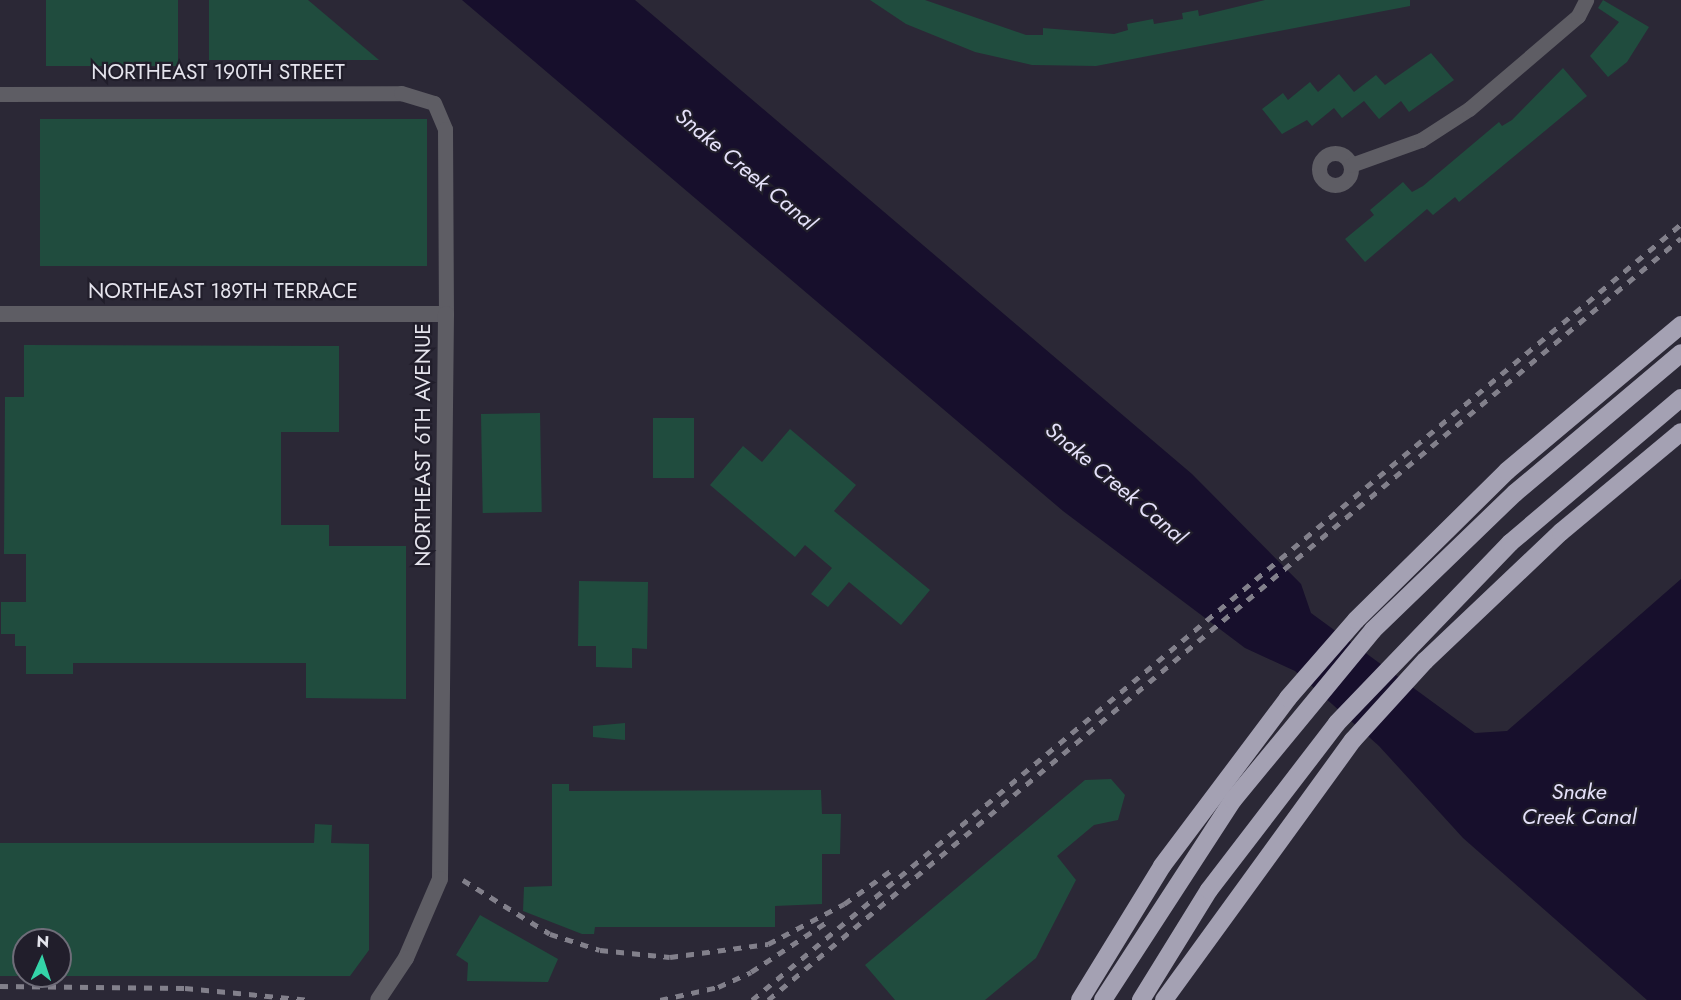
<!DOCTYPE html>
<style>
body{margin:0}
#map{position:relative;width:1681px;height:1000px;overflow:hidden;background:#2b2836;font-family:Jost,sans-serif}
div>[style]{position:absolute}
.water>*{inset:0;background:#170f2c}
.building>*{inset:0;background:#204c3e;transform-origin:0 0}
.minor>*{height:15px;margin:-7.5px;padding:0 7.5px;transform-origin:7.5px;border-radius:7.5px;background:#5e5d64}
.minor>.ring{margin:-7.5px;padding:0;box-sizing:content-box;background:none;border:15px solid #5e5d64;border-radius:50%}
.tertiary>*{height:16px;margin:-8px;padding:0 8px;transform-origin:8px;border-radius:8px;background:#5e5d64}
.motorway>*{height:18px;margin:-9px;padding:0 9px;transform-origin:9px;border-radius:9px;background:#a4a1b3}
.rail>*{height:4.5px;margin-top:-2.25px;transform-origin:0;background:repeating-linear-gradient(90deg,#82808b 0 8px,transparent 0 16px)}
span{translate:-50% -50%;white-space:nowrap;text-align:center;line-height:1.15;-webkit-text-stroke:4.5px #211e2b;paint-order:stroke}
.street-label{font-size:21px;color:#e5e4ed}
.water-label{font-size:22px;color:#e5e1fa;font-style:italic}
.north{position:absolute;left:12px;top:928px;width:60px;height:60px;box-sizing:border-box;background:#211e2b;border:2px solid #6f6d79;border-radius:50%;rotate:3deg;font-size:16px;font-weight:700;line-height:24px;text-align:center;color:#e5e4ed}
.north::after{content:'';display:block;margin:auto;width:21px;height:27px;background:#34d4a8;clip-path:polygon(50% 0,100% 100%,50% 72%,0 100%)}
</style>
<div id="map">
<div class="water">
<div style="clip-path:polygon(462px 0,635px 0,1192px 474px,1301px 584px,1311px 613px,1475px 733px,1507px 731px,1681px 579px,1681px 1000px,1647px 1000px,1463px 838px,1379px 746px,1295px 671px,1245px 648px,1063px 511px)"></div>
</div>
<div class="building">
<div style="left:46px;top:0;width:132px;height:66px"></div>
<div style="clip-path:polygon(209px 0,308px 0,379px 60px,209px 60px)"></div>
<div style="clip-path:polygon(870px 0,925px 0,1026px 35px,1043px 35px,1043px 28px,1114px 34px,1128px 30px,1127px 24px,1153px 19px,1154px 24px,1183px 19px,1182px 13px,1198px 10px,1199px 16px,1265px 0,1410px 0,1410px 6px,1096px 66px,1032px 65px,975px 52px,906px 24px)"></div>
<div style="clip-path:polygon(1603px 0,1649px 27px,1627px 62px,1608px 77px,1590px 56px,1619px 22px,1598px 8px)"></div>
<div style="clip-path:polygon(1431px 53px,1454px 80px,1409px 112px,1401px 101px,1379px 119px,1364px 101px,1342px 118px,1334px 108px,1312px 126px,1307px 120px,1282px 134px,1262px 109px,1283px 93px,1288px 100px,1310px 82px,1318px 92px,1339px 74px,1354px 92px,1376px 75px,1385px 85px)"></div>
<div style="clip-path:polygon(1563px 68px,1587px 96px,1459px 202px,1455px 197px,1433px 215px,1427px 209px,1365px 262px,1345px 239px,1374px 215px,1370px 210px,1403px 182px,1412px 192px,1423px 186px,1499px 122px,1502px 126px,1512px 120px)"></div>
<div style="left:427px;top:119px;width:147px;height:387px;rotate:90deg"></div>
<div style="clip-path:polygon(24px 345px,339px 346px,339px 432px,281px 432px,281px 525px,329px 525px,329px 546px,406px 546px,406px 699px,306px 698px,306px 663px,73px 663px,73px 674px,26px 674px,26px 646px,15px 646px,15px 634px,1px 634px,1px 602px,26px 602px,26px 554px,4px 554px,5px 397px,24px 397px)"></div>
<div style="left:540px;top:413px;width:99px;height:59px;rotate:89deg"></div>
<div style="left:653px;top:418px;width:41px;height:60px"></div>
<div style="clip-path:polygon(790px 429px,856px 485px,834px 511px,930px 590px,901px 625px,849px 582px,828px 607px,811px 594px,832px 568px,805px 545px,795px 557px,710px 485px,743px 446px,762px 462px)"></div>
<div style="clip-path:polygon(579px 581px,648px 582px,647px 649px,632px 648px,632px 668px,596px 667px,596px 646px,578px 646px)"></div>
<div style="clip-path:polygon(625px 723px,625px 740px,593px 737px,593px 726px)"></div>
<div style="clip-path:polygon(1111px 779px,1125px 795px,1118px 820px,1094px 825px,1057px 856px,1076px 880px,1036px 958px,985px 1000px,895px 1000px,865px 965px,1085px 780px)"></div>
<div style="clip-path:polygon(552px 784px,569px 784px,569px 791px,821px 790px,822px 814px,841px 814px,840px 854px,822px 854px,822px 904px,775px 906px,775px 927px,595px 927px,594px 934px,582px 934px,523px 911px,524px 887px,552px 886px)"></div>
<div style="clip-path:polygon(315px 824px,332px 825px,331px 843px,369px 844px,369px 950px,350px 976px,60px 976px,60px 940px,24px 940px,24px 976px,0 976px,0 843px,314px 843px)"></div>
<div style="clip-path:polygon(480px 915px,558px 959px,548px 982px,467px 981px,468px 963px,456px 955px)"></div>
</div>
<div class="minor">
<div style="left:0;top:94px;width:401px;rotate:-0.1deg"></div>
<div style="left:401px;top:93px;width:34px;rotate:17deg"></div>
<div style="left:434px;top:103px;width:28px;rotate:67deg"></div>
<div style="left:445px;top:129px;width:185px;rotate:89.7deg"></div>
<div class="ring" style="left:1319px;top:153px;width:17px;height:17px"></div>
<div style="left:1351px;top:165px;width:74px;rotate:-19.7deg"></div>
<div style="left:1421px;top:140px;width:57px;rotate:-32.9deg"></div>
<div style="left:1469px;top:109px;width:143px;rotate:-40.5deg"></div>
<div style="left:1578px;top:16px;width:18px;rotate:-63deg"></div>
</div>
<div class="tertiary">
<div style="left:0;top:314px;width:446px"></div>
<div style="left:446px;top:314px;width:565px;rotate:90.61deg"></div>
<div style="left:440px;top:879px;width:86px;rotate:113.3deg"></div>
<div style="left:406px;top:958px;width:50px;rotate:123.7deg"></div>
</div>
<div class="motorway">
<div style="left:1080px;top:1000px;width:157px;rotate:-58.5deg"></div>
<div style="left:1162px;top:866px;width:210px;rotate:-53.1deg"></div>
<div style="left:1288px;top:698px;width:103px;rotate:-48.9deg"></div>
<div style="left:1356px;top:620px;width:212px;rotate:-44.6deg"></div>
<div style="left:1507px;top:471px;width:227px;rotate:-40deg"></div>
<div style="left:1103px;top:1000px;width:239px;rotate:-57deg"></div>
<div style="left:1233px;top:800px;width:220px;rotate:-50.5deg"></div>
<div style="left:1373px;top:630px;width:197px;rotate:-44deg"></div>
<div style="left:1515px;top:493px;width:217px;rotate:-40.1deg"></div>
<div style="left:1141px;top:1000px;width:129px;rotate:-58.3deg"></div>
<div style="left:1209px;top:890px;width:210px;rotate:-52.5deg"></div>
<div style="left:1337px;top:723px;width:250px;rotate:-46.1deg"></div>
<div style="left:1510px;top:543px;width:224px;rotate:-40.3deg"></div>
<div style="left:1164px;top:1000px;width:321px;rotate:-54deg"></div>
<div style="left:1353px;top:740px;width:107px;rotate:-47.7deg"></div>
<div style="left:1425px;top:661px;width:187px;rotate:-43.5deg"></div>
<div style="left:1561px;top:532px;width:156px;rotate:-39.8deg"></div>
</div>
<div class="rail">
<div style="left:463px;top:880px;width:102px;rotate:31.8deg"></div>
<div style="left:550px;top:934px;width:52px;rotate:17.7deg"></div>
<div style="left:600px;top:950px;width:70px;rotate:5.7deg"></div>
<div style="left:670px;top:957px;width:99px;rotate:-7.6deg"></div>
<div style="left:768px;top:944px;width:86px;rotate:-27.8deg"></div>
<div style="left:844px;top:904px;width:60px;rotate:-35.5deg"></div>
<div style="left:0;top:986px;width:185px;rotate:0.6deg"></div>
<div style="left:185px;top:988px;width:126px;rotate:5.5deg"></div>
<div style="left:660px;top:1000px;width:59px;rotate:-12.6deg"></div>
<div style="left:718px;top:987px;width:36px;rotate:-24deg"></div>
<div style="left:751px;top:972px;width:95px;rotate:-33.4deg"></div>
<div style="left:752px;top:1000px;width:1210px;rotate:-39.87deg"></div>
<div style="left:768px;top:1000px;width:1189px;rotate:-39.85deg"></div>
</div>
<div class="street-label">
<span style="left:218px;top:72px">NORTHEAST 190TH STREET</span>
<span style="left:223px;top:291px">NORTHEAST 189TH TERRACE</span>
<span style="left:423px;top:445px;rotate:-90deg">NORTHEAST 6TH AVENUE</span>
</div>
<div class="water-label">
<span style="left:746px;top:169px;rotate:40deg">Snake Creek Canal</span>
<span style="left:1116px;top:483px;rotate:40deg">Snake Creek Canal</span>
<span style="left:1579px;top:804px">Snake<br>Creek Canal</span>
</div>
<div class="north">N</div>
</div>
